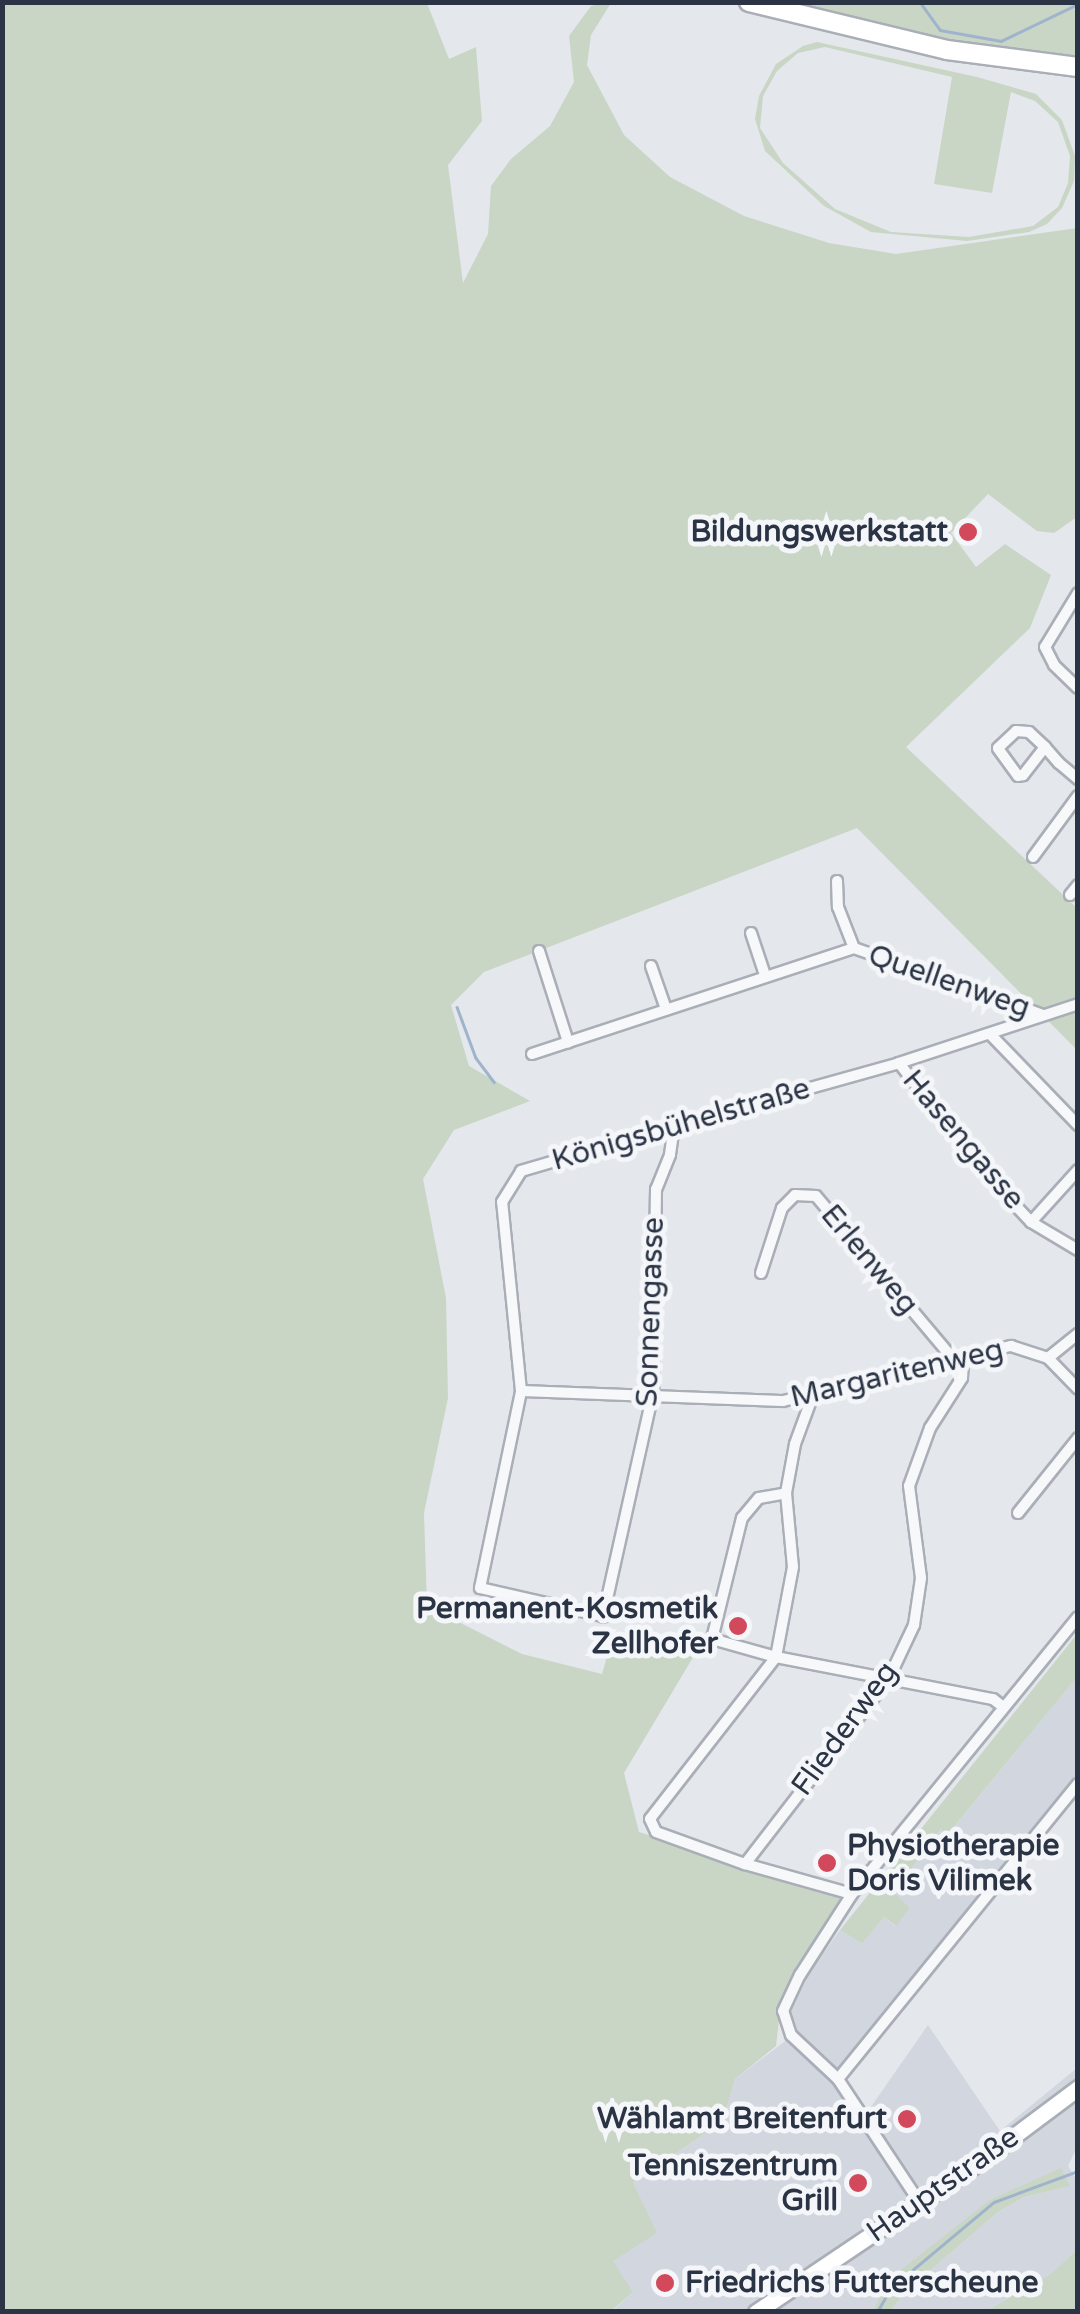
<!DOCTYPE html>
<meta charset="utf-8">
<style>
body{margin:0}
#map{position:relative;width:1080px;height:2314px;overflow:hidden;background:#e4e7ec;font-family:"Varela Round",sans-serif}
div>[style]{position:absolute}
.built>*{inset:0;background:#d2d6de}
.green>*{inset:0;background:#c9d6c5}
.stream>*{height:2.5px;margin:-1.25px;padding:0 1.25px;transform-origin:1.25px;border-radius:1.25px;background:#9fb4cc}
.roads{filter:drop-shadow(2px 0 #a9aeb7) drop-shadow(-2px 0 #a9aeb7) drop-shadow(0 2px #a9aeb7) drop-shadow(0 -2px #a9aeb7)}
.street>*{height:10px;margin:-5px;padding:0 5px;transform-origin:5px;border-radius:5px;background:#f7f8fa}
.secondary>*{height:15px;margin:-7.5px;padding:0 7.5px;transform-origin:7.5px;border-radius:7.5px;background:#fff}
.primary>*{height:18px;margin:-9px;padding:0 9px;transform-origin:9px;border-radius:9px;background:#fff}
.dots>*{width:28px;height:28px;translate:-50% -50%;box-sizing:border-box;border:5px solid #f4f6f9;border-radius:50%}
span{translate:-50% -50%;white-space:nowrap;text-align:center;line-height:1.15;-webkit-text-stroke:10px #f4f6f9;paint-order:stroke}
.poi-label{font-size:30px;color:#2b3445;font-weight:700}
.right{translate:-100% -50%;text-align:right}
.left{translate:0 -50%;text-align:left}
.street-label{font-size:30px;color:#2b3445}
.frame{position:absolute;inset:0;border:5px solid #2b3445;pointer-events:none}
</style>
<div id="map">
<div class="built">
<div style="clip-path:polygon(1077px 1677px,1077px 1794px,846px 2079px,868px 2111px,928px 2025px,1000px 2131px,1077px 2068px,1077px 2147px,1068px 2166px,1077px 2180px,1077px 2250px,1049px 2275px,986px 2311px,890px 2311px,912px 2286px,998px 2212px,1024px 2197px,1069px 2186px,1060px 2169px,991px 2199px,882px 2292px,873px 2311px,611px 2312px,633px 2292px,612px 2261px,632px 2184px,723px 2121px,735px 2079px,788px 2039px,836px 2087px,845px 2080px,793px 2030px,791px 2012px,810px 1972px,840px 1930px,862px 1944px,884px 1917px,895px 1926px,910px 1908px,892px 1892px,942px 1828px,949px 1833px)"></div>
</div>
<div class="green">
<div style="clip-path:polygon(3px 3px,427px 3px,449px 59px,476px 47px,482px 121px,448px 165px,463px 283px,488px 234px,491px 186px,511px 159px,550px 126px,574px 82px,569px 36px,591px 6px,605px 3px,611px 3px,591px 35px,587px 65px,624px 135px,670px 177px,744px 216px,829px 243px,896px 254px,1077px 228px,1077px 517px,1054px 533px,1037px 531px,988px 494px,951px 533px,976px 567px,1005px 544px,1051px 575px,1030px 628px,906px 747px,1077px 908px,1077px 1050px,857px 828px,484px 972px,451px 1005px,469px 1066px,530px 1101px,454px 1130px,423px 1179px,446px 1298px,448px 1398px,424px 1513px,427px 1606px,522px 1654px,602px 1674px,613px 1636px,695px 1654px,624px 1773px,639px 1832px,844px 1898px,781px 2003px,776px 2046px,735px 2079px,723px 2121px,633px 2183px,657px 2233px,613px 2261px,633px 2292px,611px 2311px,3px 2312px)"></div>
<div style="clip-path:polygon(773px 3px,1077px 3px,1077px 63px,977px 51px)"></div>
<div style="clip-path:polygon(evenodd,817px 42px,977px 77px,1036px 94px,1062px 120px,1075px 156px,1074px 181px,1062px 208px,1047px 224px,1029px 232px,967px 241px,871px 232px,824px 206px,765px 151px,755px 119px,759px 96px,776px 64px,803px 46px,817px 42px,825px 47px,952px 77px,934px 184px,992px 193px,1011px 92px,1035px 101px,1058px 122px,1070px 156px,1068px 183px,1058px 207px,1033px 226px,969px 237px,891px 232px,835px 209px,783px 163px,760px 128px,763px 96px,777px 71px,798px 53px,825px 47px)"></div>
<div style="clip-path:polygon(1077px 1634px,1077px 1677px,948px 1834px,941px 1829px,893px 1892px,910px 1908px,896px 1926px,884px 1917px,862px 1944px,840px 1930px)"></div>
<div style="clip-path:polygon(1061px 2168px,1070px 2186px,1024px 2197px,998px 2212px,912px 2286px,890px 2311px,873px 2311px,882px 2292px,902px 2269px,991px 2199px)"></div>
<div style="clip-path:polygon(1077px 2250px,1077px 2311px,986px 2311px,1049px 2275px)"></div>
</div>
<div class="stream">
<div style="left:920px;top:2px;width:34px;rotate:54deg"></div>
<div style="left:940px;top:30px;width:62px;rotate:10.2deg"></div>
<div style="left:1001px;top:41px;width:85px;rotate:-25.7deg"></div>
<div style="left:457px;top:1007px;width:54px;rotate:69.6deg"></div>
<div style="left:476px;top:1058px;width:30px;rotate:53deg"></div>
<div style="left:877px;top:2312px;width:28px;rotate:-60deg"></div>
<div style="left:891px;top:2288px;width:134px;rotate:-39.9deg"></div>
<div style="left:994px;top:2202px;width:90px;rotate:-20.3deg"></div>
</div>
<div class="roads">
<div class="street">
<div style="left:1078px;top:593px;width:63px;rotate:121.4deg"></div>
<div style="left:1045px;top:647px;width:20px;rotate:63deg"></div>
<div style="left:1054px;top:665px;width:33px;rotate:44deg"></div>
<div style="left:1045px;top:747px;width:36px;rotate:128deg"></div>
<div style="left:1023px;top:775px;width:5px;rotate:169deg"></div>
<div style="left:1018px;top:776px;width:34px;rotate:-126deg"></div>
<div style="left:998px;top:748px;width:25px;rotate:-43deg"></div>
<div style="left:1016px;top:731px;width:13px;rotate:4deg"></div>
<div style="left:1029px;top:732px;width:22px;rotate:43deg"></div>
<div style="left:1045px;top:747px;width:21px;rotate:49deg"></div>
<div style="left:1059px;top:763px;width:25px;rotate:40deg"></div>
<div style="left:1033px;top:857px;width:76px;rotate:-53.6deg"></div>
<div style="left:837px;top:881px;width:26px;rotate:88deg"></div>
<div style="left:838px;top:907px;width:44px;rotate:68.7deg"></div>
<div style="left:1070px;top:895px;width:13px;rotate:-51deg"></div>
<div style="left:751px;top:933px;width:44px;rotate:71.6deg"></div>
<div style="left:539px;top:951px;width:96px;rotate:72.3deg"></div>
<div style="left:651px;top:966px;width:46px;rotate:70.8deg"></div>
<div style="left:990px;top:1034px;width:127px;rotate:46deg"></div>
<div style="left:532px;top:1054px;width:339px;rotate:-18.2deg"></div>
<div style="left:854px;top:948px;width:201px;rotate:19.5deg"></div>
<div style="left:899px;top:1063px;width:140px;rotate:52deg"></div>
<div style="left:985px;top:1173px;width:67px;rotate:46.8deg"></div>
<div style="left:1031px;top:1222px;width:55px;rotate:30.8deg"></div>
<div style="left:674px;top:1126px;width:29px;rotate:98deg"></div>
<div style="left:670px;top:1155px;width:37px;rotate:112deg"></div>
<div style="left:656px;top:1189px;width:204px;rotate:90.8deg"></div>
<div style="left:653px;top:1393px;width:229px;rotate:102.6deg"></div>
<div style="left:603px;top:1616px;width:126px;rotate:-167.2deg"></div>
<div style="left:480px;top:1588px;width:201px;rotate:-78.2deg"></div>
<div style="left:521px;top:1391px;width:190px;rotate:-95.7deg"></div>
<div style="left:502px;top:1202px;width:36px;rotate:-58deg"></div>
<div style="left:521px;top:1171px;width:159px;rotate:-16.4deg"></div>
<div style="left:674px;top:1126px;width:234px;rotate:-15.6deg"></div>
<div style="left:899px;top:1063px;width:188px;rotate:-18.2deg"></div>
<div style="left:1031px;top:1222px;width:70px;rotate:-47.9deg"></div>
<div style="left:761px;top:1273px;width:68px;rotate:-72.1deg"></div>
<div style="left:782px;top:1208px;width:18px;rotate:-45deg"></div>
<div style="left:795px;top:1195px;width:21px;rotate:3deg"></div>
<div style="left:816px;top:1196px;width:214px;rotate:49.9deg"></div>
<div style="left:1048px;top:1358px;width:38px;rotate:-39deg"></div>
<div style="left:521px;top:1391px;width:262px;rotate:2.2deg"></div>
<div style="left:783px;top:1401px;width:235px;rotate:-13.6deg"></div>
<div style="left:1011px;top:1346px;width:39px;rotate:18deg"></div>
<div style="left:1048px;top:1358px;width:43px;rotate:45.9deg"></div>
<div style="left:813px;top:1395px;width:52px;rotate:110.2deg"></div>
<div style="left:795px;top:1444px;width:50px;rotate:100.4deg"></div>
<div style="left:786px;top:1493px;width:74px;rotate:84.6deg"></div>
<div style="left:793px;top:1567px;width:92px;rotate:100.7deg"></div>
<div style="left:776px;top:1657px;width:205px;rotate:127.9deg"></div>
<div style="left:650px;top:1819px;width:14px;rotate:65deg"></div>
<div style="left:656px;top:1832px;width:95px;rotate:19.8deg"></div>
<div style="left:745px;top:1864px;width:111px;rotate:15.7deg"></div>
<div style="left:1018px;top:1513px;width:96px;rotate:-51.3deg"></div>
<div style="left:712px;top:1639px;width:125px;rotate:-76.1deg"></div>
<div style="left:742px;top:1518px;width:26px;rotate:-50deg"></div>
<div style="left:759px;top:1498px;width:27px;rotate:-10deg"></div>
<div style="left:698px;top:1642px;width:14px;rotate:-12deg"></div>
<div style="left:712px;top:1639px;width:66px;rotate:15.7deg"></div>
<div style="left:776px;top:1657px;width:221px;rotate:11deg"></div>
<div style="left:993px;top:1699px;width:11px;rotate:38deg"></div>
<div style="left:745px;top:1864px;width:235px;rotate:-52.3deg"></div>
<div style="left:889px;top:1678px;width:59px;rotate:-64.7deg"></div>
<div style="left:914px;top:1625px;width:48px;rotate:-81.5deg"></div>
<div style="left:921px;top:1578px;width:93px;rotate:-97.4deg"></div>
<div style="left:909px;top:1486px;width:62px;rotate:-70.1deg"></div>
<div style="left:930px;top:1428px;width:59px;rotate:-57.4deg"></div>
<div style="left:962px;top:1378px;width:21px;rotate:-87deg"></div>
<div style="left:838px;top:2079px;width:380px;rotate:-50.9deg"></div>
<div style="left:920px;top:2203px;width:149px;rotate:-123.5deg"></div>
<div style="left:838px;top:2079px;width:64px;rotate:-136.9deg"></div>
<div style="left:791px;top:2035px;width:25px;rotate:-108deg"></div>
<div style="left:783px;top:2011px;width:40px;rotate:-65deg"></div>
<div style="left:800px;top:1975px;width:96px;rotate:-57.3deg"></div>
<div style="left:852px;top:1894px;width:357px;rotate:-50.8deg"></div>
</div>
<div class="secondary">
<div style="left:756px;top:2312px;width:269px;rotate:-33.9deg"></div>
<div style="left:979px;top:2162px;width:124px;rotate:-36.8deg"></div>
</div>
<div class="primary">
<div style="left:749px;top:2px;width:204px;rotate:13.6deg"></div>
<div style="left:947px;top:50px;width:132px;rotate:7.4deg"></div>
</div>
</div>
<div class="dots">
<div style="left:968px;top:532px;background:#d1495b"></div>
<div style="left:738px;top:1626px;background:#d1495b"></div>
<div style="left:827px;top:1863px;background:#d1495b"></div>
<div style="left:907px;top:2119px;background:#d1495b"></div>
<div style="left:858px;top:2183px;background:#d1495b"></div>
<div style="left:665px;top:2283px;background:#d1495b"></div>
</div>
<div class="poi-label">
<span class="right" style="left:948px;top:532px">Bildungswerkstatt</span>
<span class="right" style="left:718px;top:1626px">Permanent-Kosmetik<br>Zellhofer</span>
<span class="left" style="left:847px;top:1863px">Physiotherapie<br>Doris Vilimek</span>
<span class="right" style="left:887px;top:2119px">Wählamt Breitenfurt</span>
<span class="right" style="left:838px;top:2183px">Tenniszentrum<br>Grill</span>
<span class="left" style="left:685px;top:2283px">Friedrichs Futterscheune</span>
</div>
<div class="street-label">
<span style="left:949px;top:982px;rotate:19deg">Quellenweg</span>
<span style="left:681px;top:1125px;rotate:-16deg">Königsbühelstraße</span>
<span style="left:963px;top:1140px;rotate:50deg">Hasengasse</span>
<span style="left:869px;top:1260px;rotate:50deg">Erlenweg</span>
<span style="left:651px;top:1312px;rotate:-88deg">Sonnengasse</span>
<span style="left:897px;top:1374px;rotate:-13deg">Margaritenweg</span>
<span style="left:845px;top:1729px;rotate:-54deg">Fliederweg</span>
<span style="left:943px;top:2185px;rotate:-35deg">Hauptstraße</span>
</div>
<div class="frame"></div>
</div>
